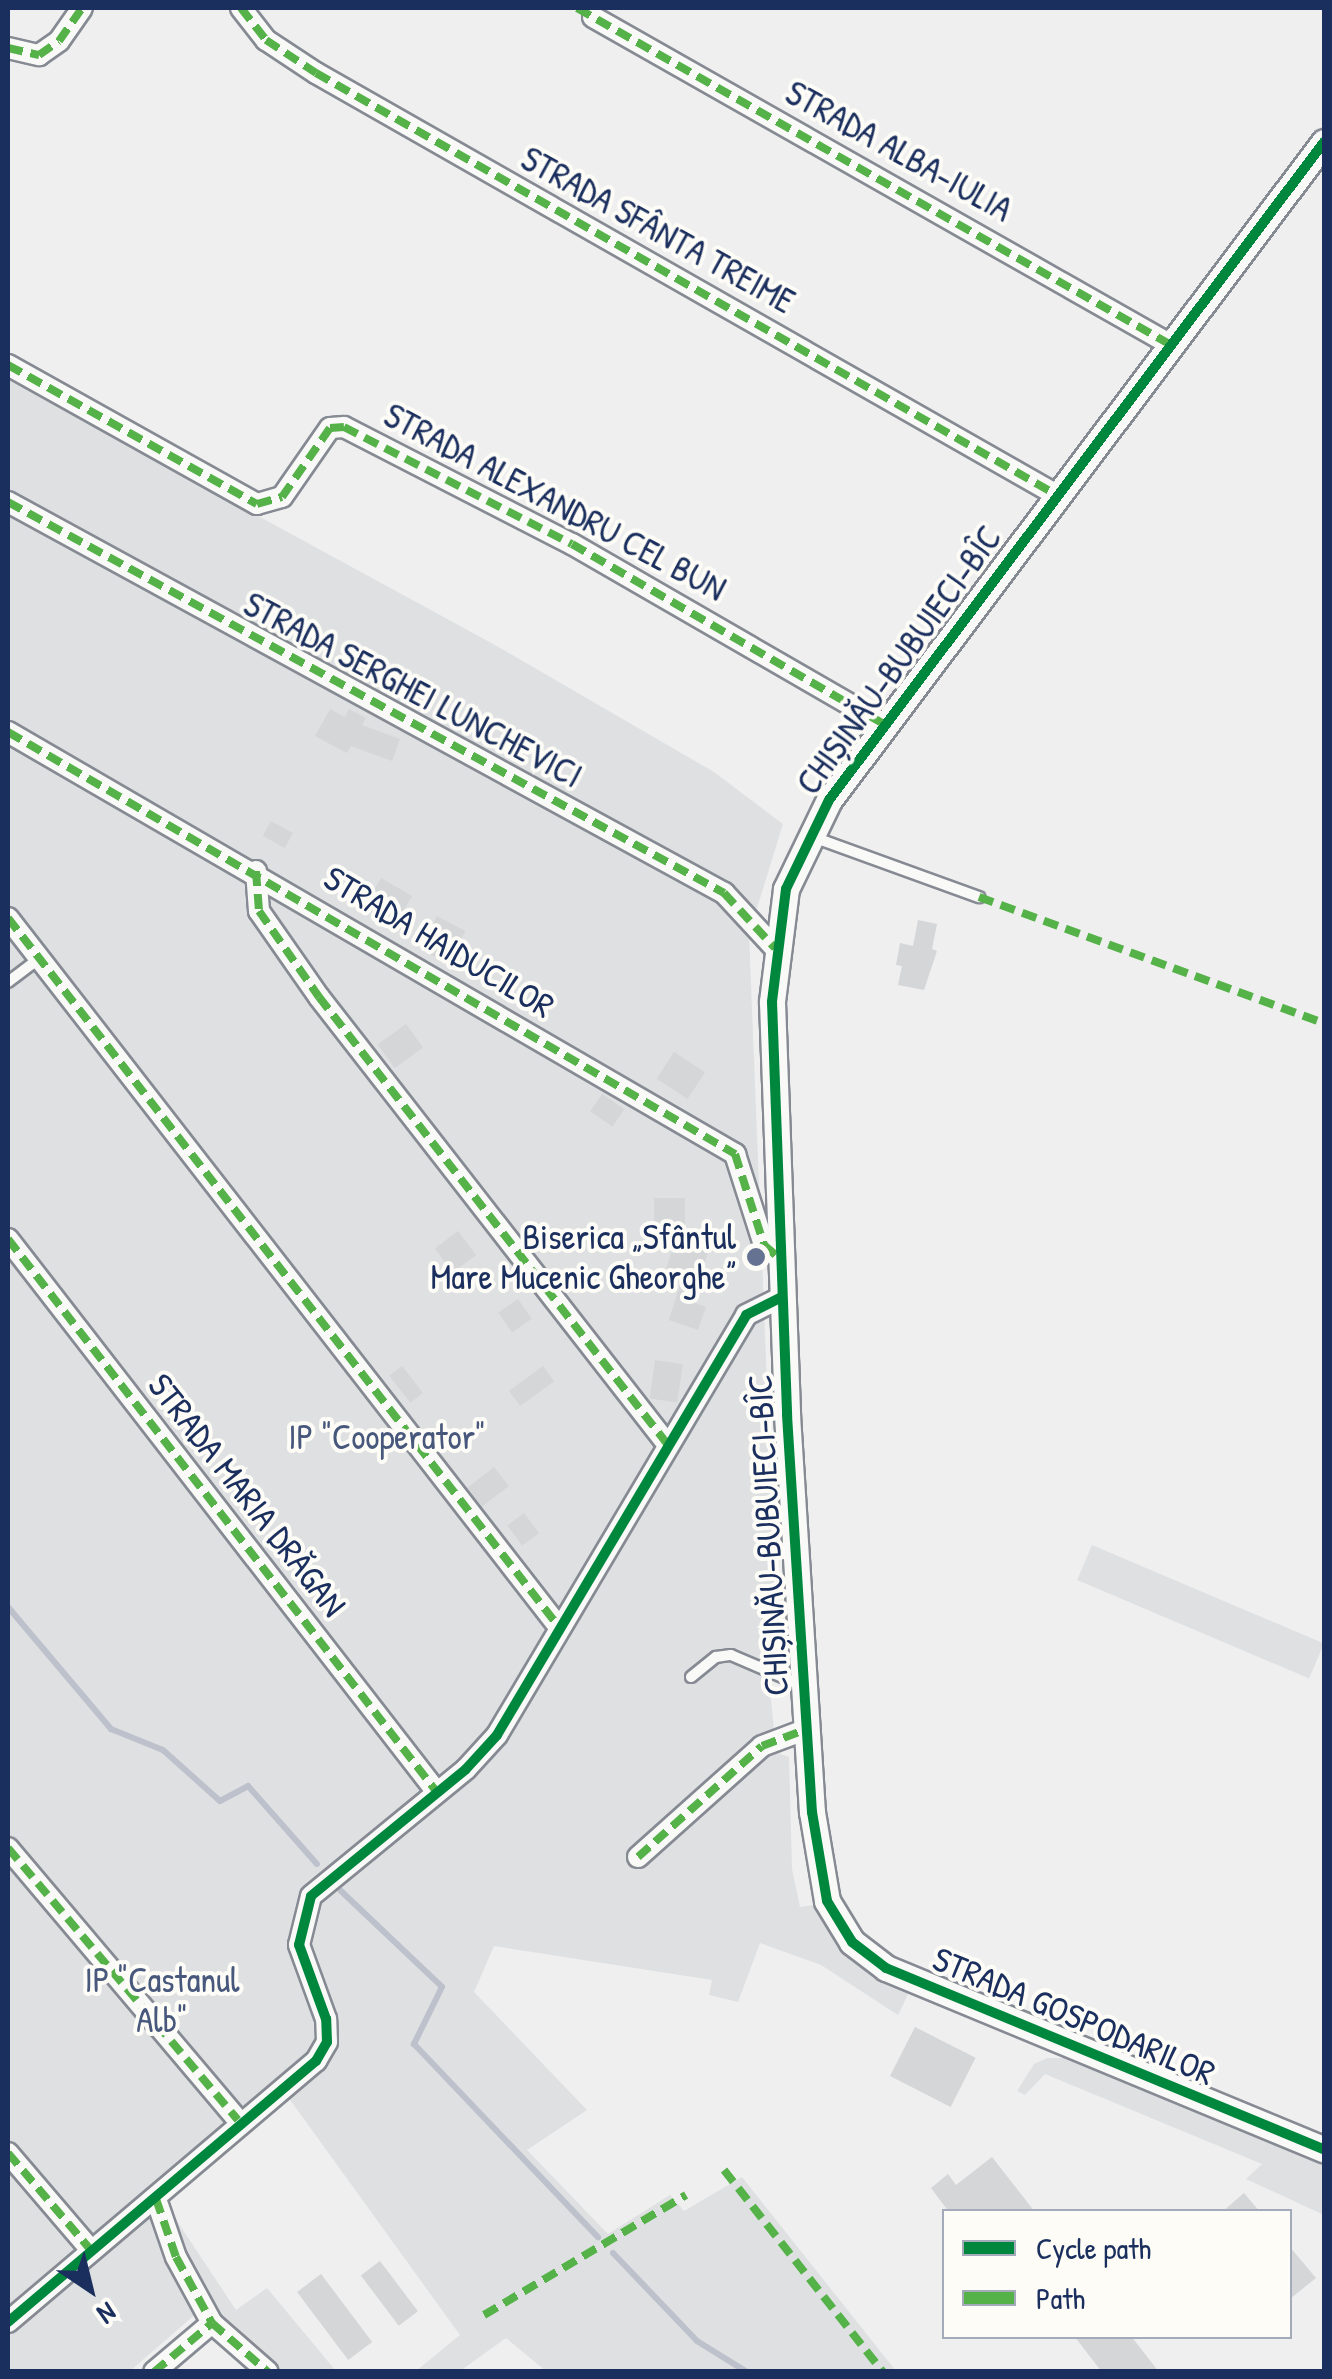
<!DOCTYPE html>
<meta charset="utf-8">
<style>
body{margin:0}
#map{position:relative;width:1332px;height:2379px;overflow:hidden;background:#efefef;font-family:"Patrick Hand",sans-serif}
div>[style]{position:absolute}
.green>*{inset:0;background:#dee0e2;transform-origin:0 0}
.stream>*{height:6px;margin:-3px;padding:0 3px;transform-origin:3px;border-radius:3px;background:#bdc1cc}
.building>*{inset:0;background:#d5d6d8;transform-origin:0 0}
.roads{filter:drop-shadow(2px 0 #868a93) drop-shadow(-2px 0 #868a93) drop-shadow(0 2px #868a93) drop-shadow(0 -2px #868a93)}
.service>*{height:10px;margin:-5px;padding:0 5px;transform-origin:5px;border-radius:5px;background:#f9f9f8}
.minor>*{height:20px;margin:-10px;padding:0 10px;transform-origin:10px;border-radius:10px;background:#f9f9f8}
.tertiary>*{height:25px;margin:-12.5px;padding:0 12.5px;transform-origin:12.5px;border-radius:12.5px;background:#f9f9f8}
.quiet>*{height:8px;margin-top:-4px;transform-origin:0;background:repeating-linear-gradient(90deg,#55b248 0 15px,transparent 0 23px)}
.cycleway>*{height:10px;margin:-5px;padding:0 5px;transform-origin:5px;border-radius:5px;background:#00873e}
.dots>*{width:28px;height:28px;translate:-50% -50%;box-sizing:border-box;border:5px solid #fdfcf7;border-radius:50%}
span{translate:-50% -50%;white-space:nowrap;text-align:center;line-height:1.15;-webkit-text-stroke:8px #fdfcf7;paint-order:stroke}
.street-label{font-size:35px;color:#1b2f5e}
.poi-label{font-size:35px;color:#1b2f5e}
.right{translate:-100% -50%;text-align:right}
.park-label{font-size:35px;color:#48587c}
.frame{position:absolute;inset:0;border:10px solid #1b2f5e;pointer-events:none}
.legend{position:absolute;left:942px;top:2209px;width:350px;height:130px;box-sizing:border-box;background:#fdfcf7;border:2px solid #a3aaba;margin:0;padding:12px 18px;list-style:none;font-size:30px;color:#1b2f5e}
.legend li{display:flex;align-items:center;gap:20px;height:50px}
.legend b{width:50px;border:2px solid #a3aaba}
.north{position:absolute;left:40px;top:2239px;width:100px;height:100px;-webkit-text-stroke:8px #fdfcf7;paint-order:stroke;rotate:145deg;font-size:28px;font-weight:700;line-height:40px;text-align:center;color:#1b2f5e}
.north::after{content:'';display:block;margin:auto;width:35px;height:45px;background:#1b2f5e;clip-path:polygon(50% 0,100% 100%,50% 72%,0 100%)}
</style>
<div id="map">
<div class="green">
<div style="clip-path:polygon(8px 380px,495px 645px,714px 772px,783px 824px,749px 934px,778px 1659px,769px 1681px,774px 1730px,768px 1733px,775px 1752px,789px 1757px,792px 1869px,800px 1907px,814px 1905px,837px 1947px,871px 1976px,908px 1994px,898px 2015px,821px 1965px,760px 1943px,738px 2002px,709px 1995px,712px 1980px,494px 1946px,474px 1992px,587px 2110px,527px 2150px,608px 2234px,670px 2195px,684px 2211px,742px 2177px,896px 2371px,546px 2371px,506px 2338px,460px 2371px,416px 2371px,460px 2335px,288px 2097px,165px 2203px,236px 2310px,267px 2288px,336px 2371px,280px 2371px,206px 2305px,130px 2371px,8px 2371px)"></div>
<div style="left:1092px;top:1545px;width:252px;height:38px;rotate:23deg"></div>
<div style="clip-path:polygon(1047px 2058px,1065px 2058px,1324px 2164px,1324px 2215px,1246px 2179px,1262px 2164px,1045px 2074px,1025px 2095px,1017px 2091px,1034px 2064px)"></div>
</div>
<div class="stream">
<div style="left:8px;top:1607px;width:160px;rotate:49.8deg"></div>
<div style="left:111px;top:1729px;width:56px;rotate:22deg"></div>
<div style="left:163px;top:1750px;width:76px;rotate:41.8deg"></div>
<div style="left:220px;top:1801px;width:32px;rotate:-28deg"></div>
<div style="left:248px;top:1786px;width:104px;rotate:48.5deg"></div>
<div style="left:341px;top:1891px;width:139px;rotate:43.5deg"></div>
<div style="left:442px;top:1987px;width:64px;rotate:116.2deg"></div>
<div style="left:414px;top:2044px;width:267px;rotate:46.4deg"></div>
<div style="left:613px;top:2253px;width:122px;rotate:46.3deg"></div>
<div style="left:697px;top:2341px;width:59px;rotate:31.8deg"></div>
</div>
<div class="building">
<div style="clip-path:polygon(330px 709px,345px 717px,349px 709px,366px 718px,362px 725px,400px 739px,392px 761px,351px 746px,347px 753px,315px 736px)"></div>
<div style="left:271px;top:821px;width:25px;height:17px;rotate:29deg"></div>
<div style="left:381px;top:878px;width:36px;height:34px;rotate:30deg"></div>
<div style="left:437px;top:916px;width:32px;height:37px;rotate:28deg"></div>
<div style="clip-path:polygon(918px 920px,937px 924px,932px 949px,937px 951px,924px 990px,898px 985px,902px 966px,896px 965px,900px 943px,913px 946px)"></div>
<div style="left:406px;top:1024px;width:29px;height:35px;rotate:54deg"></div>
<div style="left:674px;top:1052px;width:37px;height:32px;rotate:33deg"></div>
<div style="left:602px;top:1094px;width:27px;height:21px;rotate:34deg"></div>
<div style="left:654px;top:1198px;width:31px;height:33px"></div>
<div style="left:458px;top:1231px;width:30px;height:29px;rotate:53deg"></div>
<div style="clip-path:polygon(674px 1242px,708px 1252px,693px 1302px,706px 1307px,698px 1330px,669px 1320px,681px 1281px,664px 1276px)"></div>
<div style="left:518px;top:1299px;width:24px;height:24px;rotate:55deg"></div>
<div style="left:655px;top:1360px;width:28px;height:39px;rotate:8deg"></div>
<div style="left:402px;top:1366px;width:34px;height:16px;rotate:52deg"></div>
<div style="left:543px;top:1366px;width:19px;height:42px;rotate:54deg"></div>
<div style="left:494px;top:1467px;width:24px;height:34px;rotate:52deg"></div>
<div style="left:524px;top:1513px;width:25px;height:21px;rotate:53deg"></div>
<div style="left:915px;top:2027px;width:68px;height:55px;rotate:27deg"></div>
<div style="clip-path:polygon(992px 2157px,1035px 2212px,949px 2212px,931px 2188px,948px 2174px,956px 2185px)"></div>
<div style="clip-path:polygon(1244px 2193px,1260px 2212px,1222px 2212px)"></div>
<div style="clip-path:polygon(1290px 2247px,1316px 2278px,1290px 2299px)"></div>
<div style="left:380px;top:2261px;width:63px;height:24px;rotate:53deg"></div>
<div style="left:321px;top:2274px;width:85px;height:30px;rotate:53deg"></div>
<div style="clip-path:polygon(1074px 2336px,1131px 2336px,1159px 2372px,1102px 2372px)"></div>
</div>
<div class="roads">
<div class="service">
<div style="left:813px;top:837px;width:177px;rotate:19.9deg"></div>
<div style="left:8px;top:982px;width:39px;rotate:-37deg"></div>
<div style="left:691px;top:1677px;width:32px;rotate:-39deg"></div>
<div style="left:716px;top:1657px;width:15px;rotate:-8deg"></div>
<div style="left:731px;top:1655px;width:74px;rotate:23.1deg"></div>
</div>
<div class="minor">
<div style="left:241px;top:8px;width:41px;rotate:52deg"></div>
<div style="left:266px;top:40px;width:60px;rotate:33.4deg"></div>
<div style="left:316px;top:73px;width:851px;rotate:29.67deg"></div>
<div style="left:593px;top:17px;width:665px;rotate:29.57deg"></div>
<div style="left:8px;top:48px;width:32px;rotate:13deg"></div>
<div style="left:39px;top:55px;width:24px;rotate:-35deg"></div>
<div style="left:59px;top:41px;width:40px;rotate:-55.1deg"></div>
<div style="left:8px;top:365px;width:285px;rotate:29.2deg"></div>
<div style="left:257px;top:504px;width:26px;rotate:-16deg"></div>
<div style="left:282px;top:497px;width:84px;rotate:-55.2deg"></div>
<div style="left:330px;top:428px;width:14px;rotate:-4deg"></div>
<div style="left:344px;top:427px;width:256px;rotate:27.2deg"></div>
<div style="left:572px;top:544px;width:358px;rotate:30deg"></div>
<div style="left:8px;top:502px;width:816px;rotate:28.64deg"></div>
<div style="left:724px;top:893px;width:75px;rotate:47.2deg"></div>
<div style="left:8px;top:732px;width:841px;rotate:30.13deg"></div>
<div style="left:735px;top:1154px;width:96px;rotate:72.3deg"></div>
<div style="left:764px;top:1245px;width:20px;rotate:41deg"></div>
<div style="left:256px;top:871px;width:40px;rotate:85.7deg"></div>
<div style="left:259px;top:911px;width:105px;rotate:55.1deg"></div>
<div style="left:319px;top:997px;width:568px;rotate:52.08deg"></div>
<div style="left:8px;top:918px;width:898px;rotate:52.15deg"></div>
<div style="left:8px;top:1239px;width:698px;rotate:52.21deg"></div>
<div style="left:8px;top:1848px;width:356px;rotate:49.8deg"></div>
<div style="left:638px;top:1857px;width:166px;rotate:-41.8deg"></div>
<div style="left:762px;top:1746px;width:48px;rotate:-20.7deg"></div>
<div style="left:8px;top:2153px;width:125px;rotate:49.5deg"></div>
<div style="left:156px;top:2199px;width:61px;rotate:71deg"></div>
<div style="left:176px;top:2257px;width:75px;rotate:61.4deg"></div>
<div style="left:212px;top:2323px;width:74px;rotate:41.2deg"></div>
<div style="left:8px;top:2322px;width:404px;rotate:-40.3deg"></div>
<div style="left:316px;top:2061px;width:22px;rotate:-60deg"></div>
<div style="left:327px;top:2042px;width:23px;rotate:-92deg"></div>
<div style="left:326px;top:2019px;width:79px;rotate:-110deg"></div>
<div style="left:299px;top:1945px;width:50px;rotate:-76.2deg"></div>
<div style="left:311px;top:1896px;width:200px;rotate:-39.3deg"></div>
<div style="left:466px;top:1769px;width:46px;rotate:-47.6deg"></div>
<div style="left:497px;top:1735px;width:488px;rotate:-59.3deg"></div>
<div style="left:746px;top:1315px;width:40px;rotate:-26.6deg"></div>
<div style="left:154px;top:2372px;width:76px;rotate:-40.2deg"></div>
</div>
<div class="tertiary">
<div style="left:1324px;top:142px;width:823px;rotate:126.95deg"></div>
<div style="left:829px;top:800px;width:99px;rotate:115.8deg"></div>
<div style="left:786px;top:889px;width:114px;rotate:97.1deg"></div>
<div style="left:772px;top:1002px;width:413px;rotate:87.9deg"></div>
<div style="left:787px;top:1415px;width:398px;rotate:86.4deg"></div>
<div style="left:812px;top:1812px;width:90px;rotate:80.4deg"></div>
<div style="left:827px;top:1901px;width:48px;rotate:58.6deg"></div>
<div style="left:852px;top:1942px;width:43px;rotate:37.4deg"></div>
<div style="left:886px;top:1968px;width:474px;rotate:22.5deg"></div>
</div>
</div>
<div class="quiet">
<div style="left:241px;top:8px;width:41px;rotate:52deg"></div>
<div style="left:266px;top:40px;width:60px;rotate:33.4deg"></div>
<div style="left:316px;top:73px;width:851px;rotate:29.67deg"></div>
<div style="left:577px;top:8px;width:683px;rotate:29.57deg"></div>
<div style="left:8px;top:48px;width:32px;rotate:13deg"></div>
<div style="left:39px;top:55px;width:24px;rotate:-35deg"></div>
<div style="left:59px;top:41px;width:40px;rotate:-55.1deg"></div>
<div style="left:8px;top:365px;width:285px;rotate:29.2deg"></div>
<div style="left:257px;top:504px;width:26px;rotate:-16deg"></div>
<div style="left:282px;top:497px;width:84px;rotate:-55.2deg"></div>
<div style="left:330px;top:428px;width:14px;rotate:-4deg"></div>
<div style="left:344px;top:427px;width:256px;rotate:27.2deg"></div>
<div style="left:572px;top:544px;width:358px;rotate:30deg"></div>
<div style="left:8px;top:502px;width:816px;rotate:28.64deg"></div>
<div style="left:724px;top:893px;width:75px;rotate:47.2deg"></div>
<div style="left:8px;top:732px;width:841px;rotate:30.13deg"></div>
<div style="left:735px;top:1154px;width:96px;rotate:72.3deg"></div>
<div style="left:764px;top:1245px;width:20px;rotate:41deg"></div>
<div style="left:256px;top:871px;width:40px;rotate:85.7deg"></div>
<div style="left:259px;top:911px;width:105px;rotate:55.1deg"></div>
<div style="left:319px;top:997px;width:568px;rotate:52.08deg"></div>
<div style="left:979px;top:897px;width:367px;rotate:20.1deg"></div>
<div style="left:8px;top:918px;width:898px;rotate:52.15deg"></div>
<div style="left:8px;top:1239px;width:698px;rotate:52.21deg"></div>
<div style="left:8px;top:1848px;width:356px;rotate:49.8deg"></div>
<div style="left:638px;top:1857px;width:166px;rotate:-41.8deg"></div>
<div style="left:762px;top:1746px;width:48px;rotate:-20.7deg"></div>
<div style="left:8px;top:2153px;width:125px;rotate:49.5deg"></div>
<div style="left:724px;top:2170px;width:257px;rotate:51.8deg"></div>
<div style="left:156px;top:2199px;width:61px;rotate:71deg"></div>
<div style="left:176px;top:2257px;width:75px;rotate:61.4deg"></div>
<div style="left:212px;top:2323px;width:74px;rotate:41.2deg"></div>
<div style="left:484px;top:2315px;width:235px;rotate:-30.7deg"></div>
<div style="left:154px;top:2372px;width:76px;rotate:-40.2deg"></div>
</div>
<div class="cycleway">
<div style="left:1324px;top:142px;width:823px;rotate:126.95deg"></div>
<div style="left:829px;top:800px;width:99px;rotate:115.8deg"></div>
<div style="left:786px;top:889px;width:114px;rotate:97.1deg"></div>
<div style="left:772px;top:1002px;width:413px;rotate:87.9deg"></div>
<div style="left:787px;top:1415px;width:398px;rotate:86.4deg"></div>
<div style="left:812px;top:1812px;width:90px;rotate:80.4deg"></div>
<div style="left:827px;top:1901px;width:48px;rotate:58.6deg"></div>
<div style="left:852px;top:1942px;width:43px;rotate:37.4deg"></div>
<div style="left:886px;top:1968px;width:474px;rotate:22.5deg"></div>
<div style="left:8px;top:2322px;width:404px;rotate:-40.3deg"></div>
<div style="left:316px;top:2061px;width:22px;rotate:-60deg"></div>
<div style="left:327px;top:2042px;width:23px;rotate:-92deg"></div>
<div style="left:326px;top:2019px;width:79px;rotate:-110deg"></div>
<div style="left:299px;top:1945px;width:50px;rotate:-76.2deg"></div>
<div style="left:311px;top:1896px;width:200px;rotate:-39.3deg"></div>
<div style="left:466px;top:1769px;width:46px;rotate:-47.6deg"></div>
<div style="left:497px;top:1735px;width:488px;rotate:-59.3deg"></div>
<div style="left:746px;top:1315px;width:40px;rotate:-26.6deg"></div>
</div>
<div class="dots">
<div style="left:756px;top:1257px;background:#657291"></div>
</div>
<div class="street-label">
<span style="left:899px;top:151px;rotate:29deg">STRADA ALBA-IULIA</span>
<span style="left:658px;top:230px;rotate:29deg">STRADA SFÂNTA TREIME</span>
<span style="left:555px;top:502px;rotate:28deg">STRADA ALEXANDRU CEL BUN</span>
<span style="left:899px;top:660px;rotate:-54deg">CHIȘINĂU-BUBUIECI-BÎC</span>
<span style="left:413px;top:690px;rotate:28deg">STRADA SERGHEI LUNCHEVICI</span>
<span style="left:439px;top:942px;rotate:31deg">STRADA HAIDUCILOR</span>
<span style="left:247px;top:1495px;rotate:52deg">STRADA MARIA DRĂGAN</span>
<span style="left:768px;top:1535px;rotate:-93deg">CHIȘINĂU-BUBUIECI-BÎC</span>
<span style="left:1074px;top:2016px;rotate:23deg">STRADA GOSPODARILOR</span>
</div>
<div class="poi-label">
<span class="right" style="left:736px;top:1257px">Biserica „Sfântul<br>Mare Mucenic Gheorghe”</span>
</div>
<div class="park-label">
<span style="left:387px;top:1437px">IP "Cooperator"</span>
<span style="left:162px;top:2000px">IP "Castanul<br>Alb"</span>
</div>
<div class="frame"></div>
<ul class="legend">
<li><b style="height:12px;background:#00873e"></b>Cycle path</li>
<li><b style="height:12px;background:#55b248"></b>Path</li>
</ul>
<div class="north">N</div>
</div>
